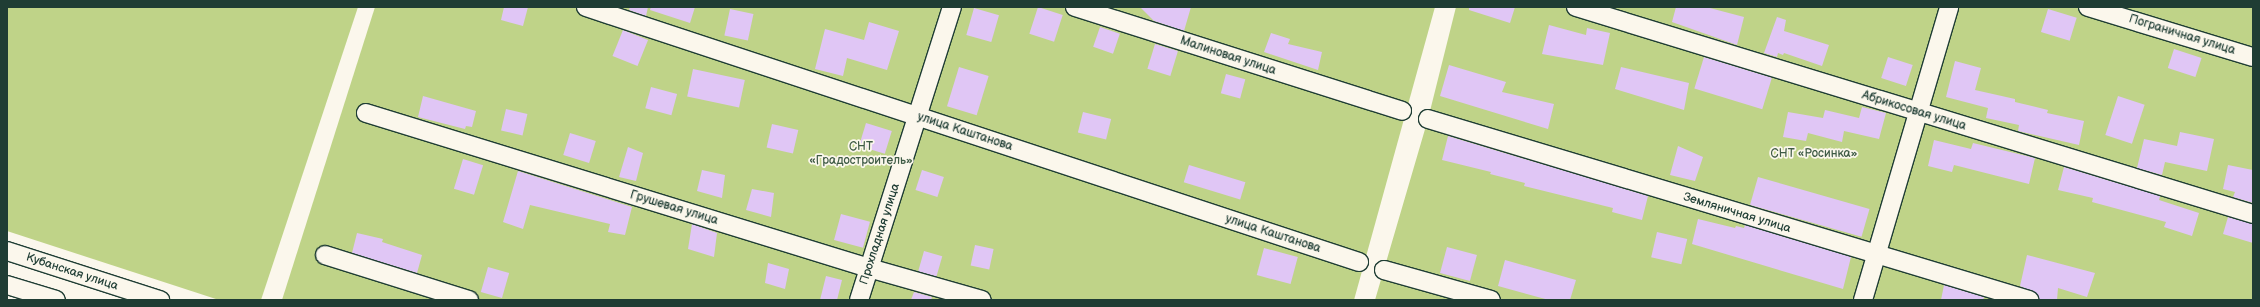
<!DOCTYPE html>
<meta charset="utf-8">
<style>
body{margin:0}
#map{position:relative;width:2260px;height:307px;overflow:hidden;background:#fbf7ec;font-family:"Balsamiq Sans",sans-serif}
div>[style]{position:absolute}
.green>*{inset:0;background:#bfd388}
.building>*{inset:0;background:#e0c6f5;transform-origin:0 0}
.roads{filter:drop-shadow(1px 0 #1f3d34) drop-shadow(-1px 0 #1f3d34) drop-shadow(0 1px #1f3d34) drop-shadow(0 -1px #1f3d34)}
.minor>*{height:18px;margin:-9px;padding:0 9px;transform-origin:9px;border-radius:9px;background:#fbf7ec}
span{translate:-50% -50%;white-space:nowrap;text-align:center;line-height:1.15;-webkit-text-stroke:3.5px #fbf7ec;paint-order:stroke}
.street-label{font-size:12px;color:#1f3d34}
.park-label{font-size:12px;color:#3f5b45}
.frame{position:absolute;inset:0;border:8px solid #1f3d34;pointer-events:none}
</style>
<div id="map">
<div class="green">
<div style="clip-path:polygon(7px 7px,358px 7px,261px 300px,219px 300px,7px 231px)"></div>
<div style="clip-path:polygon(375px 7px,1435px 7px,1354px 300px,282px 300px)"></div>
<div style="clip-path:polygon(1456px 7px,2253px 7px,2253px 300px,1375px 300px,1428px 119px)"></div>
</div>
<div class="building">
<div style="clip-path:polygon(504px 7px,528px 7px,523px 26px,501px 20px)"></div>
<div style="clip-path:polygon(630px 7px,648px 7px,646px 16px,629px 10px)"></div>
<div style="clip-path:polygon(651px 7px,695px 7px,690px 23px,650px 10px)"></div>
<div style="left:1038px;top:7px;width:26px;height:28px;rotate:18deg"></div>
<div style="clip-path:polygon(1140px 7px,1191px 7px,1184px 31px,1154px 21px)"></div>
<div style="clip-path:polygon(1469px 7px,1515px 7px,1510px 23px,1469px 10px)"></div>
<div style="clip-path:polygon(1676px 7px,1706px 7px,1744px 17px,1737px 45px,1672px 22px)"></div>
<div style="left:974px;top:8px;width:26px;height:28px;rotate:16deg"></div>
<div style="left:730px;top:9px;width:24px;height:27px;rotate:12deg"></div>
<div style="left:2048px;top:9px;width:30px;height:24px;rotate:17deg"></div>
<div style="clip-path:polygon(1777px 17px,1786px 20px,1784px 31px,1829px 45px,1822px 66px,1784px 53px,1783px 55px,1778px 53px,1777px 57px,1764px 53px)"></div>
<div style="clip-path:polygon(869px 22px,899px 31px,887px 70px,847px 58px,843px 76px,815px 69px,825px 29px,864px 40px)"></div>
<div style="clip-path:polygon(1549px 25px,1586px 35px,1587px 28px,1610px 33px,1603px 65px,1542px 54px)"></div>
<div style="left:1100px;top:27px;width:21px;height:21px;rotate:19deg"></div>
<div style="left:623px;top:30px;width:27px;height:28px;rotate:22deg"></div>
<div style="clip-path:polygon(1271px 33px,1290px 39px,1288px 44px,1322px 52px,1318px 70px,1264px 52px)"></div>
<div style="left:1155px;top:44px;width:24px;height:26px;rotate:17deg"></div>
<div style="left:2174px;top:49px;width:29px;height:20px;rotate:18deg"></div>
<div style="left:1704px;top:57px;width:71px;height:33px;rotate:17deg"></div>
<div style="left:1888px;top:57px;width:26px;height:22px;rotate:18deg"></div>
<div style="clip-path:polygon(1955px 61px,1981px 68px,1975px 90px,2015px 99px,2015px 102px,2048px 110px,2047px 113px,2084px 121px,2079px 145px,2018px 131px,2019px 125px,1986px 118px,1988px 108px,1946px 97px)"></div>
<div style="clip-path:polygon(1449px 65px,1506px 82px,1502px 92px,1554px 104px,1548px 129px,1440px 96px)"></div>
<div style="left:959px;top:67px;width:31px;height:41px;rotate:17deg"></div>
<div style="clip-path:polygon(1621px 67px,1689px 83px,1684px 110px,1615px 89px)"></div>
<div style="left:693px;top:69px;width:53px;height:28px;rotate:12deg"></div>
<div style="left:1226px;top:74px;width:20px;height:20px;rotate:15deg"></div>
<div style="left:651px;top:87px;width:27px;height:22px;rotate:15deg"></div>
<div style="clip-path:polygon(423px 96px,476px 111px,472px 127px,466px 126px,465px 129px,418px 117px)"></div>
<div style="left:2118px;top:96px;width:28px;height:41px;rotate:18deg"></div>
<div style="clip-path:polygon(1862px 107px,1886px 113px,1879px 139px,1844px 131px,1842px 142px,1808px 133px,1806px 141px,1783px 137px,1788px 112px,1823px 118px,1825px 110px,1859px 118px)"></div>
<div style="left:506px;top:109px;width:22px;height:22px;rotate:13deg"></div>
<div style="left:1083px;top:112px;width:29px;height:21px;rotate:14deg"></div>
<div style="left:866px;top:123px;width:27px;height:24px;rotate:17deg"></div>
<div style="left:772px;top:124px;width:27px;height:24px;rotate:13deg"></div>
<div style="clip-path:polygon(2180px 132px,2214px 139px,2207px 171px,2165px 162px,2162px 175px,2137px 168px,2144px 139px,2177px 146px)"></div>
<div style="left:570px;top:133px;width:27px;height:23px;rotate:17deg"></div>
<div style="clip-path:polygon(1448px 136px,1648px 196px,1642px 220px,1612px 212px,1613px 208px,1524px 186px,1525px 183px,1490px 174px,1491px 172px,1442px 160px)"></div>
<div style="clip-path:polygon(1934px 140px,1971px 149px,1973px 143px,2035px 158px,2029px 184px,1954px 165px,1952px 172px,1928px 166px)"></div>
<div style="clip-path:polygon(1678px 146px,1703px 157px,1695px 181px,1670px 175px)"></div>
<div style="clip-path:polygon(628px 147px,643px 153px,636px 181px,619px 177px)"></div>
<div style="left:463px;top:159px;width:21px;height:31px;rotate:17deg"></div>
<div style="left:1189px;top:165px;width:59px;height:18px;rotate:17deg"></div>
<div style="clip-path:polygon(2228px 165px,2253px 170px,2253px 203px,2233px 197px,2235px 192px,2223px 189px)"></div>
<div style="clip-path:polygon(2064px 167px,2160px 196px,2159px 200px,2199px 213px,2192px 236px,2164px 227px,2166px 222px,2092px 202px,2093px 198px,2058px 190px)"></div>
<div style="clip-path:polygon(702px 170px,725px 175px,722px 198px,697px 191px)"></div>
<div style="left:922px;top:170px;width:23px;height:21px;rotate:18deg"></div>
<div style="clip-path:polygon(518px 171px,632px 207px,625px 235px,608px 232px,610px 224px,530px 205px,523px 229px,503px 222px)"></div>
<div style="left:1758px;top:177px;width:116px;height:29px;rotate:16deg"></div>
<div style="clip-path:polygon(752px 189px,774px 193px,771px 217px,746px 210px)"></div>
<div style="left:841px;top:214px;width:30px;height:27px;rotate:15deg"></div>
<div style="clip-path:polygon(2228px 217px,2253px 224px,2253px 243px,2223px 234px)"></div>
<div style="clip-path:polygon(1698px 219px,1735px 228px,1736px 226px,1744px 228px,1745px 225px,1851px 257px,1843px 289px,1692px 244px)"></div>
<div style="clip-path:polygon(692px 224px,717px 233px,714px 257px,688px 249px)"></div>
<div style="left:1657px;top:232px;width:31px;height:26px;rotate:13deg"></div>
<div style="clip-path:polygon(357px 233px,383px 239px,382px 242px,422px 255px,417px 273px,352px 253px)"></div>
<div style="left:975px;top:245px;width:19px;height:21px;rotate:12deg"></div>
<div style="left:1447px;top:247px;width:31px;height:27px;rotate:15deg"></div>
<div style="left:1264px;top:248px;width:35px;height:28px;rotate:15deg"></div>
<div style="left:924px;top:251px;width:19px;height:21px;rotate:16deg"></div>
<div style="clip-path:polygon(2027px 255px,2095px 273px,2087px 297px,2058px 288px,2057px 300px,2039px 300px,2036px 293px,2020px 286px)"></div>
<div style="clip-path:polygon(1505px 260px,1576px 280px,1570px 300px,1549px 300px,1498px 286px)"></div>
<div style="clip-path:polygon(768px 263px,789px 269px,785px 289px,765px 283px)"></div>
<div style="left:488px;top:267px;width:22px;height:26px;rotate:16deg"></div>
<div style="clip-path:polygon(826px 276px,842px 280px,837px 300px,820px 300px)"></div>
<div style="clip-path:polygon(1944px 285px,1984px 297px,1983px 300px,1941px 300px)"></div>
<div style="clip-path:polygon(914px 292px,932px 297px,931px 300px,911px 300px)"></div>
</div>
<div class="roads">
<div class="minor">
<div style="left:586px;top:7px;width:814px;rotate:18.26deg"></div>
<div style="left:1075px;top:7px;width:343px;rotate:17.6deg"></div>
<div style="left:1576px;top:7px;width:708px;rotate:17deg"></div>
<div style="left:2088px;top:7px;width:172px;rotate:16.9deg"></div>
<div style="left:366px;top:113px;width:526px;rotate:17.13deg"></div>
<div style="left:869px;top:268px;width:117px;rotate:15.8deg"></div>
<div style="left:1428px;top:119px;width:628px;rotate:16.76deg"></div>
<div style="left:7px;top:251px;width:161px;rotate:17.8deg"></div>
<div style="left:325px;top:255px;width:151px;rotate:17.4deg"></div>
<div style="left:1384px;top:270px;width:111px;rotate:15.7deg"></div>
<div style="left:7px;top:285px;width:51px;rotate:17deg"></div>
<div style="left:859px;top:300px;width:307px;rotate:-72.4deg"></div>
<div style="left:1863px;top:300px;width:305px;rotate:-73.6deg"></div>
</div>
</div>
<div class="street-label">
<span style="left:2182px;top:35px;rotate:17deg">Пограничная улица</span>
<span style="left:1228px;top:56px;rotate:18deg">Малиновая улица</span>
<span style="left:1914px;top:111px;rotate:17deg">Абрикосовая улица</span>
<span style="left:965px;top:132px;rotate:18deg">улица Каштанова</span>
<span style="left:674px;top:208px;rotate:17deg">Грушевая улица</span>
<span style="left:1737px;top:213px;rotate:17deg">Земляничная улица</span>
<span style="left:880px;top:234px;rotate:-72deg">Прохладная улица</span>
<span style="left:1273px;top:234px;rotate:18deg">улица Каштанова</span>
<span style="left:72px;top:272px;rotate:18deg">Кубанская улица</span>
</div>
<div class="park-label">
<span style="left:861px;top:154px">СНТ<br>«Градостроитель»</span>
<span style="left:1814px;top:154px">СНТ «Росинка»</span>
</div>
<div class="frame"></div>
</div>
